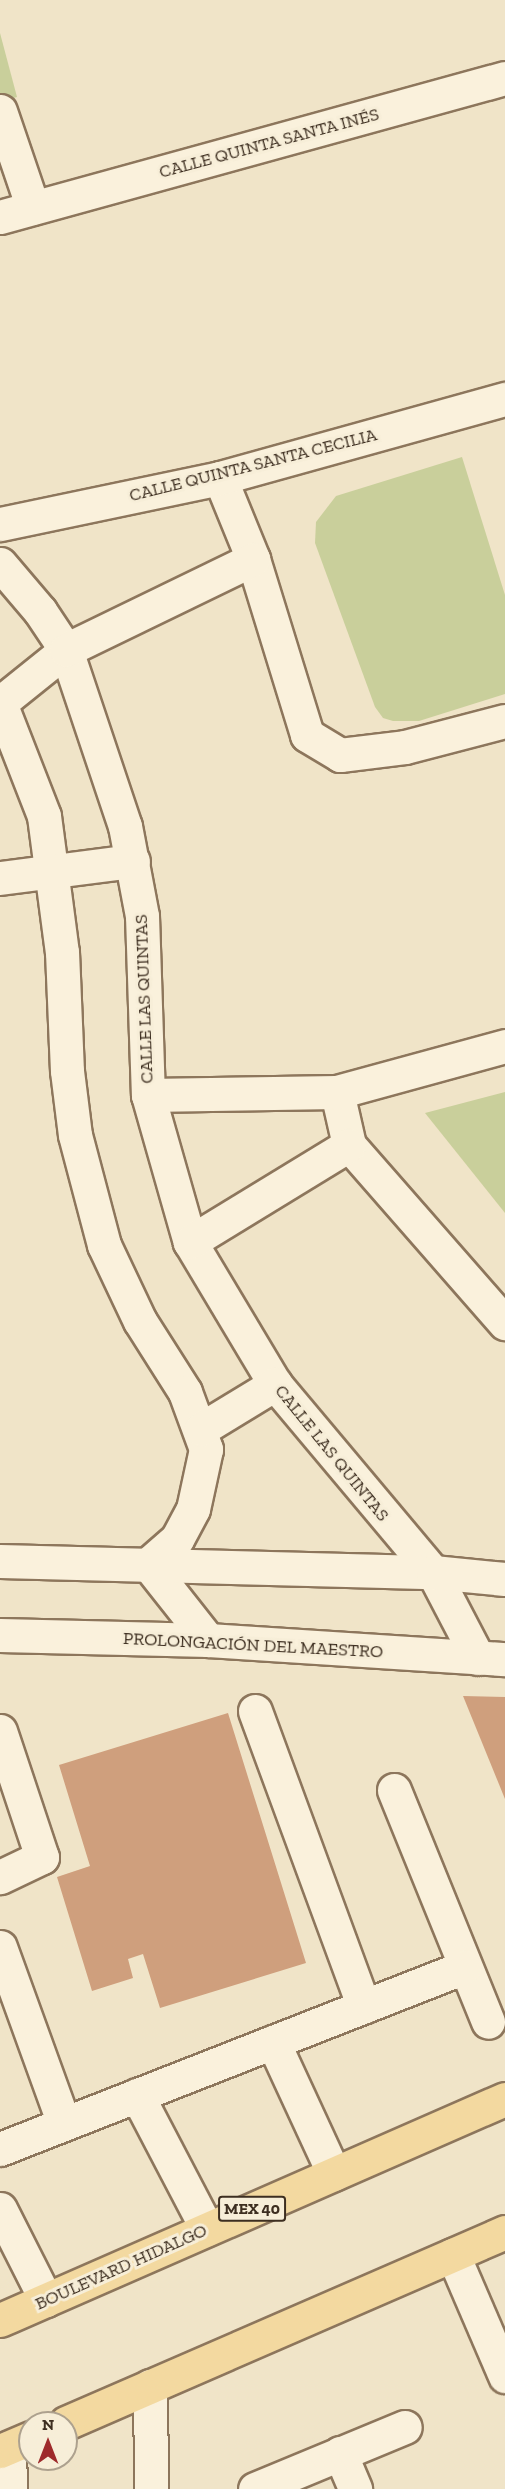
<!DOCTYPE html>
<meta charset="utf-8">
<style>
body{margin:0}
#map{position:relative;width:505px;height:2489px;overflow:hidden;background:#f0e4c8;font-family:"Zilla Slab",serif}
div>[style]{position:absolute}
.green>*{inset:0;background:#c9cf9b}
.building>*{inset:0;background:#cf9f7d}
.roads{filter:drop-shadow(2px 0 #8d765c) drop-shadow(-2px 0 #8d765c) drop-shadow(0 2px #8d765c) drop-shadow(0 -2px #8d765c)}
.minor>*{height:33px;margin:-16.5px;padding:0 16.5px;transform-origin:16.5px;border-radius:16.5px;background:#faf1dc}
.major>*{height:33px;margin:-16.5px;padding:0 16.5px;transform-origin:16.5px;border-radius:16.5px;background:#f3d9a0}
span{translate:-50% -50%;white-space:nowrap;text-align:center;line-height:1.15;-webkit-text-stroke:6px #f7eed8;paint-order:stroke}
.shield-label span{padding:2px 4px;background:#f7eed8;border:2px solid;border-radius:4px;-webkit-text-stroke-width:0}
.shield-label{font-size:16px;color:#3d2e20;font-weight:700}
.street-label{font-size:18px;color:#3d2e20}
.north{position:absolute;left:18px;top:2411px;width:60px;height:60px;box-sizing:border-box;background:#f7eed8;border:2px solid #ada18e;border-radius:50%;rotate:0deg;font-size:16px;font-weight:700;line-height:24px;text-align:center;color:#3d2e20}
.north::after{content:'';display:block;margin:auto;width:21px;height:27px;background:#9e2a2b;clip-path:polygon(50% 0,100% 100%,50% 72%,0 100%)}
</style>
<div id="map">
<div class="green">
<div style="clip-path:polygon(0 33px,17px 97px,0 102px)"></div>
<div style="clip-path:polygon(462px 457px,505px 595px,505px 694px,419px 721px,393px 721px,383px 718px,375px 707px,315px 543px,316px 522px,336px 496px)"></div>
<div style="clip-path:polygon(505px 1092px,505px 1213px,425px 1113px)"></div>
</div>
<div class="building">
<div style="clip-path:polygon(463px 1696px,505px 1697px,505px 1799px)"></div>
<div style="clip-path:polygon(228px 1713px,306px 1963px,160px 2008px,143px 1954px,128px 1959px,133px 1978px,92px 1991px,57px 1877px,90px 1866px,59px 1765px)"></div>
</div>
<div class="roads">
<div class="minor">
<div style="left:0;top:111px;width:102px;rotate:71.2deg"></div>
<div style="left:0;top:217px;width:524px;rotate:-15.39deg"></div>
<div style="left:220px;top:478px;width:87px;rotate:67.8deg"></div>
<div style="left:253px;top:559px;width:184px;rotate:72.9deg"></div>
<div style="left:307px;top:735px;width:39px;rotate:31deg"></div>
<div style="left:340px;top:755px;width:65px;rotate:-7deg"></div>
<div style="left:405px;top:747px;width:103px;rotate:-14.6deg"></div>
<div style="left:0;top:524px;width:225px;rotate:-11.8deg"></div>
<div style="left:220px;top:478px;width:296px;rotate:-15.5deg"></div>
<div style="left:0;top:564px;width:62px;rotate:49.6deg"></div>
<div style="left:40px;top:611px;width:47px;rotate:56.3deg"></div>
<div style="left:66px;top:650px;width:186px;rotate:71.5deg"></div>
<div style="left:125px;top:826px;width:92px;rotate:79.3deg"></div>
<div style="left:142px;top:916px;width:179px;rotate:88.1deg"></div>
<div style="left:148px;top:1095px;width:153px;rotate:74.1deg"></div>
<div style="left:190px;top:1242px;width:165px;rotate:59.1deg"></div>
<div style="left:275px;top:1384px;width:246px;rotate:50deg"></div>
<div style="left:433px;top:1572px;width:97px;rotate:62.4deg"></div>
<div style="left:0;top:703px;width:121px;rotate:68.7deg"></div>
<div style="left:44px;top:816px;width:137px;rotate:82.5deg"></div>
<div style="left:62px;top:952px;width:119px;rotate:87.6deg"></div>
<div style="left:67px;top:1071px;width:64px;rotate:82.9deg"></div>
<div style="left:75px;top:1135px;width:114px;rotate:75.2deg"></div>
<div style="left:104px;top:1245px;width:84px;rotate:64.7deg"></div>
<div style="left:140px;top:1321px;width:84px;rotate:57.6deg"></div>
<div style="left:185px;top:1392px;width:61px;rotate:69.8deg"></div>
<div style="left:206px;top:1449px;width:61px;rotate:102.2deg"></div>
<div style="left:193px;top:1509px;width:34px;rotate:118deg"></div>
<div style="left:177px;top:1539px;width:38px;rotate:139deg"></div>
<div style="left:148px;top:1564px;width:97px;rotate:51.7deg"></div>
<div style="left:0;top:703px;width:85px;rotate:-38.8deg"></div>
<div style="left:66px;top:650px;width:208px;rotate:-25.9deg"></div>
<div style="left:0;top:878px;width:134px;rotate:-7.3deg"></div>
<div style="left:337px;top:1092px;width:54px;rotate:77.2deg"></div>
<div style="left:349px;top:1145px;width:237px;rotate:48.8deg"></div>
<div style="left:148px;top:1095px;width:189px;rotate:-0.9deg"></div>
<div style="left:337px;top:1092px;width:174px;rotate:-15.3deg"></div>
<div style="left:190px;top:1242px;width:186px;rotate:-31.4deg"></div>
<div style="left:201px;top:1429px;width:87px;rotate:-31.3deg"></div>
<div style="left:0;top:1561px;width:433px;rotate:1.5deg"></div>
<div style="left:433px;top:1572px;width:72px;rotate:5.6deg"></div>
<div style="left:0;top:1635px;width:208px;rotate:1.4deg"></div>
<div style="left:208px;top:1640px;width:298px;rotate:3.7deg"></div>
<div style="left:255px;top:1711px;width:315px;rotate:69.8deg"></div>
<div style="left:0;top:1731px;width:133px;rotate:71.6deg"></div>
<div style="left:42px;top:1857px;width:47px;rotate:154.5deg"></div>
<div style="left:394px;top:1790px;width:250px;rotate:67.9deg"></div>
<div style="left:0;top:1947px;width:188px;rotate:70.1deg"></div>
<div style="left:273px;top:2042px;width:145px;rotate:65.2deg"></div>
<div style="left:137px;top:2095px;width:151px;rotate:62.4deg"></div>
<div style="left:0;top:2149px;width:499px;rotate:-21.4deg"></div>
<div style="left:0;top:2209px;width:102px;rotate:63.2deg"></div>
<div style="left:453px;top:2255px;width:132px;rotate:66.7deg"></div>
<div style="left:150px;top:2386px;width:103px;rotate:89.4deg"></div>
<div style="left:9px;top:2448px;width:41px;rotate:88.6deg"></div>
<div style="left:340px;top:2453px;width:39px;rotate:67deg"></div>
<div style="left:255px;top:2489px;width:162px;rotate:-22.5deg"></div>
</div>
<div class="major">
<div style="left:0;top:2320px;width:551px;rotate:-23.64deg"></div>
<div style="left:66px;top:2423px;width:479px;rotate:-23.5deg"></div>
<div style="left:0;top:2451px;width:33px;rotate:-23deg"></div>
</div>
</div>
<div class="shield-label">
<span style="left:252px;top:2209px">MEX 40</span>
</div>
<div class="street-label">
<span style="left:269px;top:143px;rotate:-15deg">CALLE QUINTA SANTA INÉS</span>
<span style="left:253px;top:465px;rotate:-14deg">CALLE QUINTA SANTA CECILIA</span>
<span style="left:144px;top:999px;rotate:-92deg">CALLE LAS QUINTAS</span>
<span style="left:332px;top:1453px;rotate:51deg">CALLE LAS QUINTAS</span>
<span style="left:253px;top:1645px;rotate:3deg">PROLONGACIÓN DEL MAESTRO</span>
<span style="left:121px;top:2267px;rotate:-24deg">BOULEVARD HIDALGO</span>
</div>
<div class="north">N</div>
</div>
